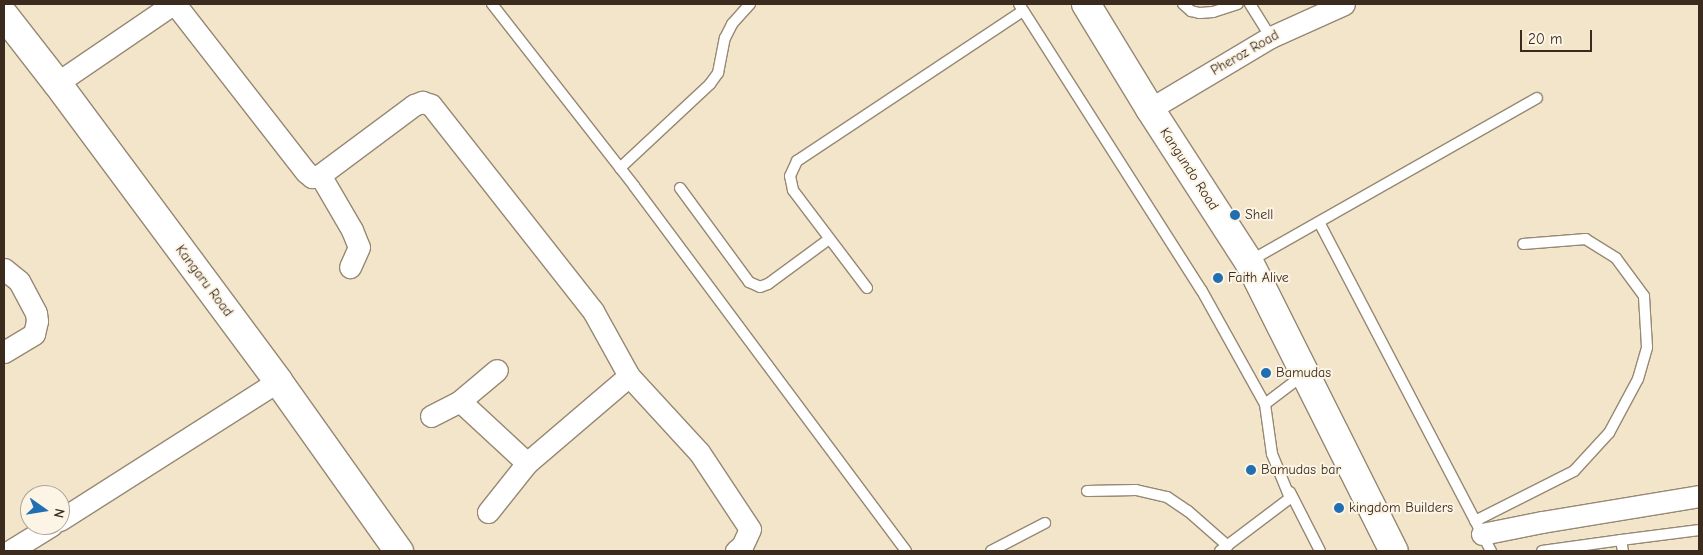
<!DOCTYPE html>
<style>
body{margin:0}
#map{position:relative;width:1703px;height:555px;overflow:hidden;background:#f2e5c9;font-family:"Comic Neue",sans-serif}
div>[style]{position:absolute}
.roads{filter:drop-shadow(1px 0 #968874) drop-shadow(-1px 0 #968874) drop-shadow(0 1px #968874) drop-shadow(0 -1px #968874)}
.lane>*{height:10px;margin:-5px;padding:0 5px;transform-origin:5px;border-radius:5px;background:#fff}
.street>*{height:21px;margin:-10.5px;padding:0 10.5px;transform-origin:10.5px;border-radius:10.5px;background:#fff}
.secondary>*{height:28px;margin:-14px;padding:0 14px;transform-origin:14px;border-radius:14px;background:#fff}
.highway>*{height:28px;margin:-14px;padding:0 14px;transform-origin:14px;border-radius:14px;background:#fff}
.dots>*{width:14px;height:14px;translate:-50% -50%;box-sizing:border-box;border:2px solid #fcf5e5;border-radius:50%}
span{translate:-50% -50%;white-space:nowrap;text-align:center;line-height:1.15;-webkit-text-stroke:4px #fcf5e5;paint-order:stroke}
.street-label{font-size:14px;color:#3b2a1e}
.poi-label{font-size:14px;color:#3b2a1e}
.left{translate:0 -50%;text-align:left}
.frame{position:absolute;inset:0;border:5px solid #3b2a1e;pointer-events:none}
.north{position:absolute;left:20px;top:485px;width:50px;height:50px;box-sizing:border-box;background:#fcf5e5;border:1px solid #afa495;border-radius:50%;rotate:103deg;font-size:14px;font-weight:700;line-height:20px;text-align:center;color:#3b2a1e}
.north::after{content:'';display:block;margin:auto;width:18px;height:22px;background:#1f6fb2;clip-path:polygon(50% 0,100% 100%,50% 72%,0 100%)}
.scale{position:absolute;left:1520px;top:30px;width:72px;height:22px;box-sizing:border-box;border:2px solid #3b2a1e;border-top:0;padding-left:6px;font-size:15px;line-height:18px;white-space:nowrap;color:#3b2a1e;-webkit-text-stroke:4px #fcf5e5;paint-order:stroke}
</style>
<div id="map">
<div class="roads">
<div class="lane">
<div style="left:492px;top:4px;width:231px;rotate:52deg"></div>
<div style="left:634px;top:186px;width:455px;rotate:53.3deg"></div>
<div style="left:1019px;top:4px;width:340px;rotate:57.5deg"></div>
<div style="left:1202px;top:291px;width:129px;rotate:60.9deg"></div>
<div style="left:1183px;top:4px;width:11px;rotate:41deg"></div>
<div style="left:1191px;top:11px;width:9px;rotate:13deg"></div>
<div style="left:1200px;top:13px;width:13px;rotate:-4deg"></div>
<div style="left:1213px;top:12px;width:26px;rotate:-18deg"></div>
<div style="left:1250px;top:4px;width:39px;rotate:58deg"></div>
<div style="left:620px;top:168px;width:123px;rotate:-43deg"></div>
<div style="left:710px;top:84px;width:14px;rotate:-54deg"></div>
<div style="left:718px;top:73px;width:36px;rotate:-79deg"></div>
<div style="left:725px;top:38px;width:16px;rotate:-63deg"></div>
<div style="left:732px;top:24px;width:27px;rotate:-48deg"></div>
<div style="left:680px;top:188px;width:117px;rotate:53.7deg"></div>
<div style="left:749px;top:282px;width:12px;rotate:24deg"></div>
<div style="left:760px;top:287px;width:9px;rotate:-21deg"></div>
<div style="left:768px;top:284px;width:76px;rotate:-36.4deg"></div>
<div style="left:1319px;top:222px;width:371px;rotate:62.4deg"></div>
<div style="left:1250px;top:261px;width:330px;rotate:-29.6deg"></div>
<div style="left:867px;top:288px;width:123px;rotate:-127.1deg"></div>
<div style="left:793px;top:190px;width:14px;rotate:-102deg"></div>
<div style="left:790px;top:176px;width:17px;rotate:-65deg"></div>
<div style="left:797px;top:161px;width:271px;rotate:-33.6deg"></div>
<div style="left:1087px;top:491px;width:49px;rotate:-1.2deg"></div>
<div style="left:1136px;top:490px;width:32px;rotate:13deg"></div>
<div style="left:1167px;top:497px;width:25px;rotate:34deg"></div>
<div style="left:1188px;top:511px;width:53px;rotate:41.2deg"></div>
<div style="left:1290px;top:492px;width:66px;rotate:63deg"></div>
<div style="left:1475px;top:521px;width:111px;rotate:-26.8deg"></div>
<div style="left:1574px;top:471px;width:52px;rotate:-47.4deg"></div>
<div style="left:1609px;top:433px;width:61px;rotate:-61.8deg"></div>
<div style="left:1638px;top:379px;width:33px;rotate:-74deg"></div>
<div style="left:1647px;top:347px;width:51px;rotate:-93.4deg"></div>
<div style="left:1644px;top:296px;width:47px;rotate:-126.4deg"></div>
<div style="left:1616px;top:258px;width:36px;rotate:-148deg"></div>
<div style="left:1586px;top:239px;width:63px;rotate:175.5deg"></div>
<div style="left:1621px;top:540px;width:79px;rotate:-7.3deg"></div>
<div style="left:991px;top:551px;width:61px;rotate:-27.4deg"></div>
<div style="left:1220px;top:551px;width:88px;rotate:-37.1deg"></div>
<div style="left:1290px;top:498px;width:48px;rotate:-112.2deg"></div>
<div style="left:1272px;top:454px;width:50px;rotate:-98deg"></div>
<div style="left:1265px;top:404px;width:48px;rotate:-37.3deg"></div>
<div style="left:1542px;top:551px;width:80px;rotate:-7.9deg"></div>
<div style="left:1621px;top:540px;width:11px;rotate:80deg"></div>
</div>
<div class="street">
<div style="left:175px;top:4px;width:213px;rotate:52.1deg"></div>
<div style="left:306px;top:172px;width:8px;rotate:40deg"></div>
<div style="left:312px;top:177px;width:8px;rotate:-14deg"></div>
<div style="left:320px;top:175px;width:117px;rotate:-36.7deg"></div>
<div style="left:414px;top:105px;width:9px;rotate:-21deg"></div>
<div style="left:422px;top:102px;width:9px;rotate:18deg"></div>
<div style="left:431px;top:105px;width:262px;rotate:51.8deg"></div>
<div style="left:593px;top:311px;width:74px;rotate:61deg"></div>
<div style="left:629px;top:376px;width:103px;rotate:47.4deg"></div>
<div style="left:699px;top:452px;width:92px;rotate:56.5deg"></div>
<div style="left:750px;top:529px;width:19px;rotate:115deg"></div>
<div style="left:742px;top:546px;width:8px;rotate:140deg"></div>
<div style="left:57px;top:83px;width:140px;rotate:-34.3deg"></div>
<div style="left:1150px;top:109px;width:141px;rotate:-30.8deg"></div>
<div style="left:1271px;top:37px;width:80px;rotate:-24.3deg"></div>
<div style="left:320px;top:175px;width:64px;rotate:59.8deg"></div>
<div style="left:352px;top:230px;width:18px;rotate:68deg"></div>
<div style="left:359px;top:247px;width:22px;rotate:114deg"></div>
<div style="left:4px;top:269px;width:19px;rotate:39deg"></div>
<div style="left:19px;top:281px;width:36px;rotate:62deg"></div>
<div style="left:36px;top:313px;width:8px;rotate:83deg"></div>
<div style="left:37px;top:321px;width:13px;rotate:103deg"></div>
<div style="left:34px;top:334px;width:35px;rotate:149deg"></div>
<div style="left:460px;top:401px;width:48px;rotate:-40deg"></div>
<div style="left:431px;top:416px;width:33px;rotate:-27deg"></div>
<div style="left:460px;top:401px;width:91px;rotate:42.8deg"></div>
<div style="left:488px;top:512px;width:63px;rotate:-51.5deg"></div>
<div style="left:527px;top:463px;width:134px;rotate:-40.5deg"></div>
<div style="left:60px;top:520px;width:259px;rotate:-32.5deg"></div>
<div style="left:1482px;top:534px;width:61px;rotate:-11.3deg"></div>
<div style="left:1542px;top:522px;width:159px;rotate:-9.4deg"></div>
<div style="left:10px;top:551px;width:49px;rotate:-31.8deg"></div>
</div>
<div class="secondary">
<div style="left:4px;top:15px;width:86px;rotate:52.1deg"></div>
<div style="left:57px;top:83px;width:371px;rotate:53.4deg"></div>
<div style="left:278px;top:381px;width:209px;rotate:54.6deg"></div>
</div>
<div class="highway">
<div style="left:1086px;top:4px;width:123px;rotate:58.6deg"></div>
<div style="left:1150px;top:109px;width:182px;rotate:57.1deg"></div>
<div style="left:1249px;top:262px;width:323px;rotate:63.4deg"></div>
</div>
</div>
<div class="dots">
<div style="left:1235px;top:215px;background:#1f6fb2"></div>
<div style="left:1218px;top:278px;background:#1f6fb2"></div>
<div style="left:1266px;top:373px;background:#1f6fb2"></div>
<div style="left:1251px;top:470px;background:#1f6fb2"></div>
<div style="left:1339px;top:508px;background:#1f6fb2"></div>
</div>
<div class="street-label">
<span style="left:1245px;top:53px;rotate:-30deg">Pheroz Road</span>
<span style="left:1189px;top:169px;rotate:57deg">Kangundo Road</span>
<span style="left:204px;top:281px;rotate:53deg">Kangaru Road</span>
</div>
<div class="poi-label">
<span class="left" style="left:1245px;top:215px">Shell</span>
<span class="left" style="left:1228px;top:278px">Faith Alive</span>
<span class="left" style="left:1276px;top:373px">Bamudas</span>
<span class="left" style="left:1261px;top:470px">Bamudas bar</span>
<span class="left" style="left:1349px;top:508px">kingdom Builders</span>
</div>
<div class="frame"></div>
<div class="north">N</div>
<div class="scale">20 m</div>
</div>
